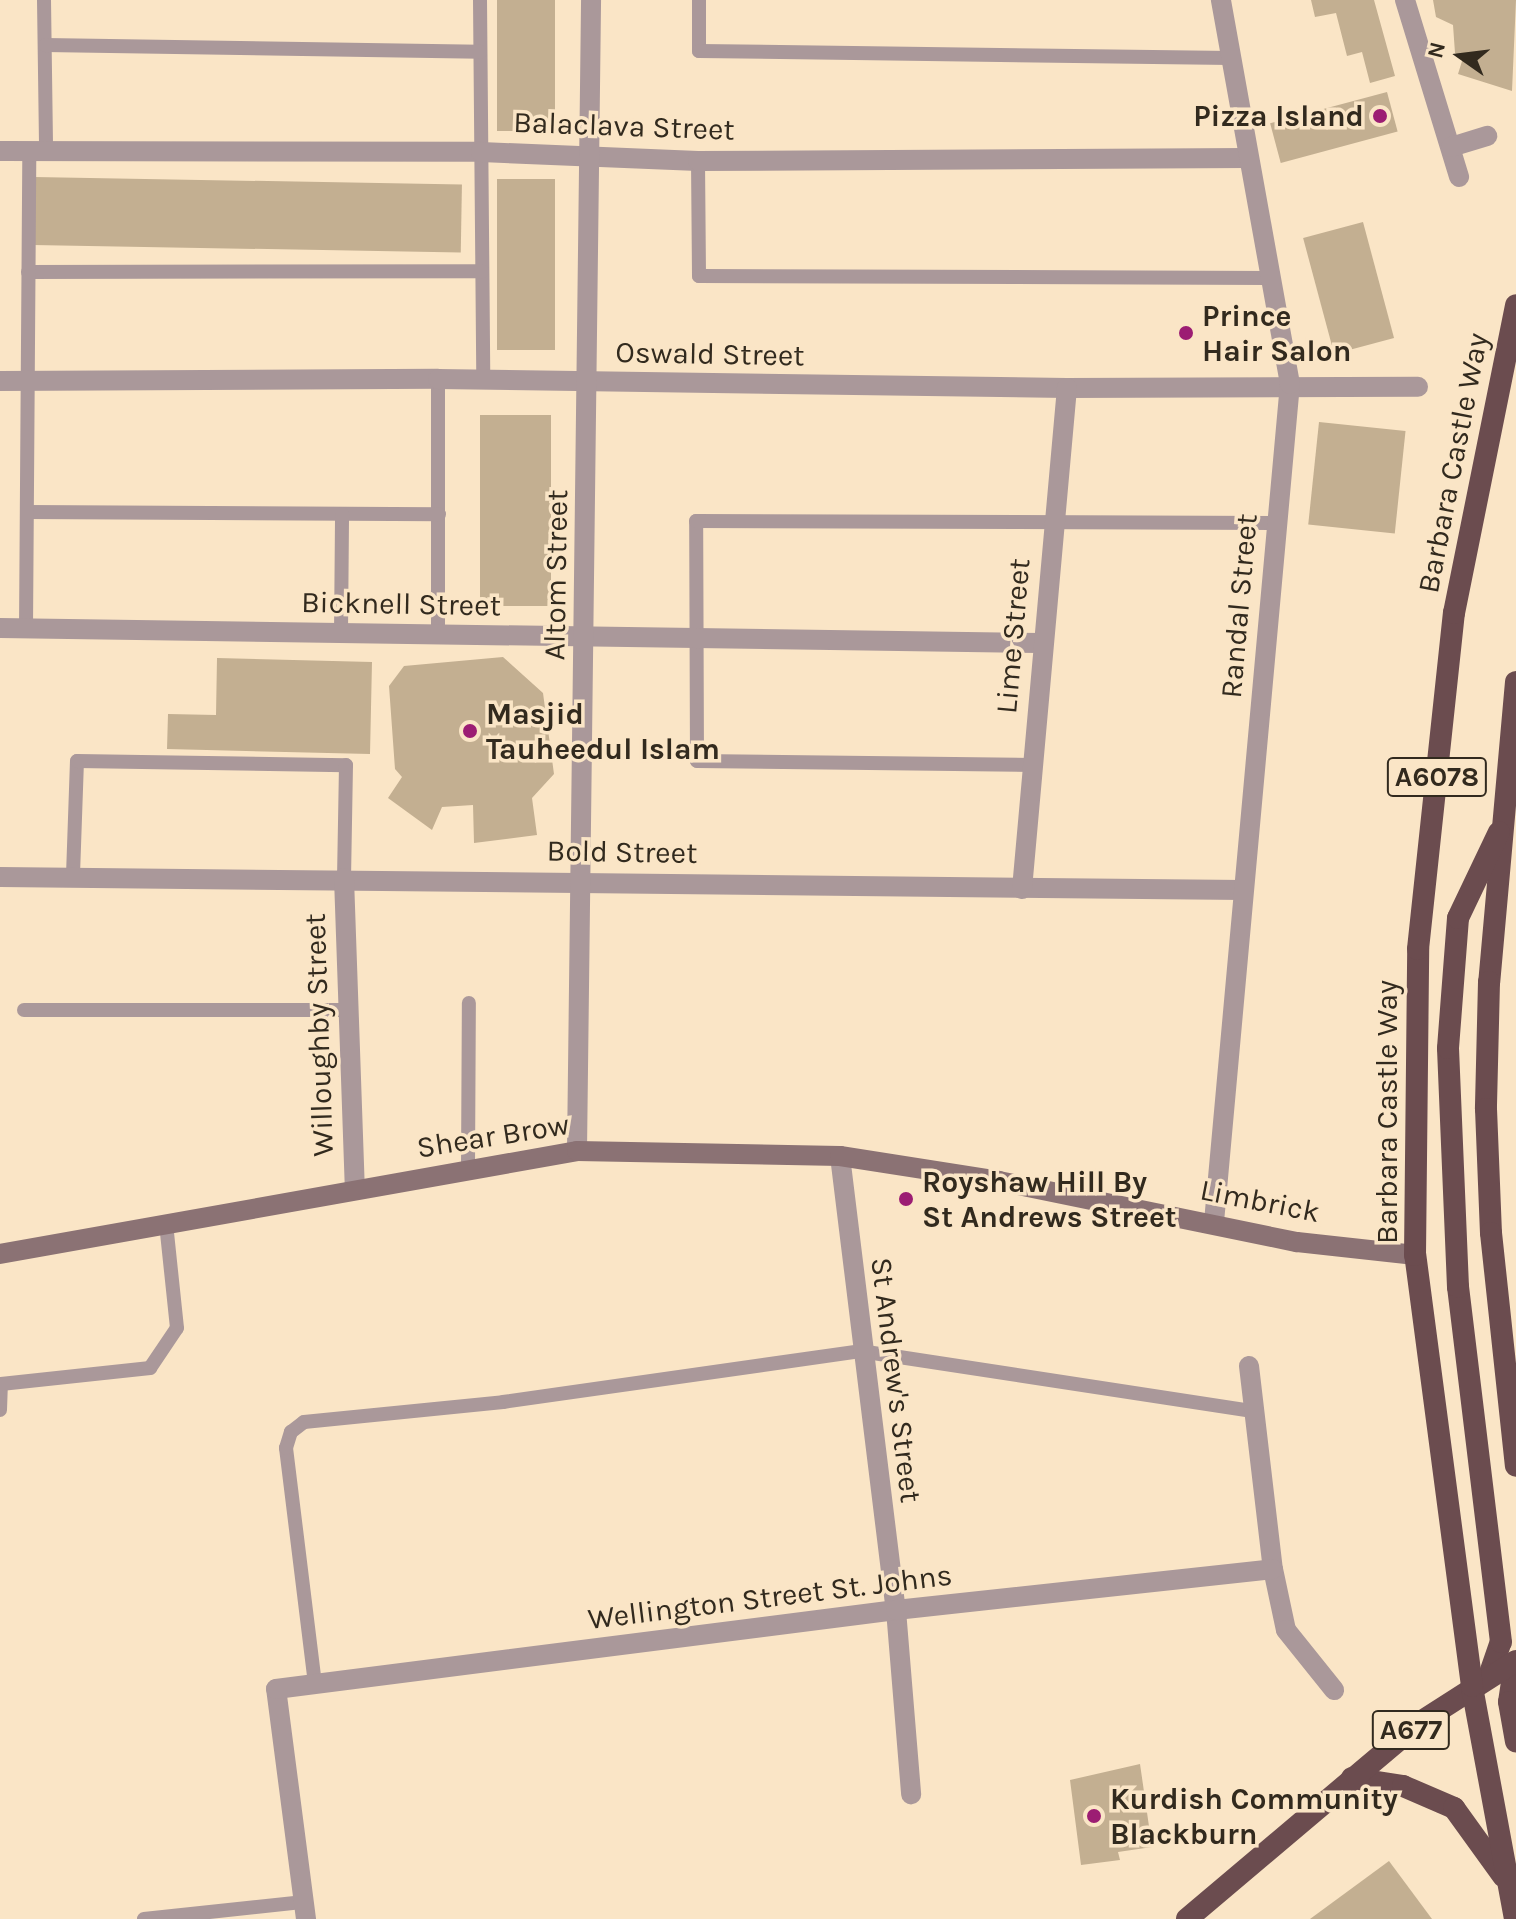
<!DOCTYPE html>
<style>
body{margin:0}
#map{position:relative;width:1516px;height:1919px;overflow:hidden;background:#fae5c6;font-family:Karla,sans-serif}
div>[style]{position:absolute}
.building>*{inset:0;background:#c3af91;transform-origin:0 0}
.service>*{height:14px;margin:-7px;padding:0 7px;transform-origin:7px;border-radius:7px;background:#aa989a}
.minor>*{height:20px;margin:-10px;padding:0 10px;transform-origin:10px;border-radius:10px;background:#aa989a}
.secondary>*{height:20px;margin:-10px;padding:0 10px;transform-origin:10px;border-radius:10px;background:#8b7274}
.trunk>*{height:22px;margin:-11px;padding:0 11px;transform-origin:11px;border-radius:11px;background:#6b4c4f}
.dots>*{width:22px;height:22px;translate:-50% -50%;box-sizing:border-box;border:4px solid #fae5c6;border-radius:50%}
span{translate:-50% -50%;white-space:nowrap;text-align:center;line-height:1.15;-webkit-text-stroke:7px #fae5c6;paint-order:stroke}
.shield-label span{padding:2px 6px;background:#fae5c6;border:2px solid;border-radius:6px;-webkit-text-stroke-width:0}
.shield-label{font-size:28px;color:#322a1e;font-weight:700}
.poi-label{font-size:30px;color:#322a1e;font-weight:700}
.right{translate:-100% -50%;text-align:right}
.left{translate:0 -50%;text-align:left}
.street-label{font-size:30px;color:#322a1e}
.north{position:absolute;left:1420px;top:16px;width:80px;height:80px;-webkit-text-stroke:6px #fae5c6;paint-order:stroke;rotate:284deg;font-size:22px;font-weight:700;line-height:32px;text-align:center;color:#322a1e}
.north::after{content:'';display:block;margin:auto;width:28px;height:36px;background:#322a1e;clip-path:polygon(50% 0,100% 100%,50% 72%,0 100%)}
</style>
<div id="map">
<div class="building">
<div style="left:497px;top:0;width:58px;height:131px"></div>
<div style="clip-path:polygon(1311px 0,1374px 0,1395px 76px,1370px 83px,1362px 52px,1347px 56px,1336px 13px,1315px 17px)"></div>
<div style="clip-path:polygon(1433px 0,1516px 0,1512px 91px,1458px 74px,1463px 58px,1455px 53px,1453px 25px,1436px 17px)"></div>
<div style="left:1387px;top:92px;width:41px;height:121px;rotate:75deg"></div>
<div style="left:34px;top:177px;width:428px;height:68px;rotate:1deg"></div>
<div style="left:497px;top:179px;width:58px;height:171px"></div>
<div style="left:1363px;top:222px;width:120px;height:62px;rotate:75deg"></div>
<div style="left:551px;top:415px;width:191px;height:71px;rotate:90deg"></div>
<div style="left:1319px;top:422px;width:87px;height:103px;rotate:6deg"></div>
<div style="clip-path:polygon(503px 657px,543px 693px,554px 774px,532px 798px,537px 835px,474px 843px,473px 805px,442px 807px,432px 830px,388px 798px,402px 777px,395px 769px,389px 686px,404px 666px)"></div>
<div style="clip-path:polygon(217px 658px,372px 662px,370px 754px,167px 749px,168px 714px,216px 715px)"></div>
<div style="clip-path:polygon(1140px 1764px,1152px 1847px,1118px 1852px,1120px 1860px,1081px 1865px,1070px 1780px)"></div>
<div style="clip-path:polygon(1389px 1861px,1432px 1919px,1310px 1919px)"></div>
</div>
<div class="service">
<div style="left:44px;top:0;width:152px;rotate:89.2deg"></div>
<div style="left:480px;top:0;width:379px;rotate:89.5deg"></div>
<div style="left:699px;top:0;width:51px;rotate:90deg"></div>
<div style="left:699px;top:51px;width:532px;rotate:0.75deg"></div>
<div style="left:45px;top:45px;width:435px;rotate:0.9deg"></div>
<div style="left:698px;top:161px;width:115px;rotate:89.5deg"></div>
<div style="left:699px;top:276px;width:570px;rotate:0.2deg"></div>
<div style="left:28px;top:272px;width:454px;rotate:-0.1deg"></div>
<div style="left:438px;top:379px;width:256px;rotate:90deg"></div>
<div style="left:27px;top:512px;width:412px;rotate:0.3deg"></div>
<div style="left:26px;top:629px;width:477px;rotate:-89.6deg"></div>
<div style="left:341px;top:634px;width:120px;rotate:-89.5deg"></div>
<div style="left:1032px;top:765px;width:335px;rotate:-179.3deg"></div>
<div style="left:697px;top:761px;width:240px;rotate:-90.2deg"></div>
<div style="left:696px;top:521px;width:581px;rotate:0.2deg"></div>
<div style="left:73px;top:875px;width:114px;rotate:-88deg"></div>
<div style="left:77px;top:761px;width:269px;rotate:0.9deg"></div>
<div style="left:346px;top:765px;width:113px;rotate:91deg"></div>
<div style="left:24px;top:1010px;width:322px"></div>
<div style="left:468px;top:1169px;width:166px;rotate:-89.7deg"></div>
<div style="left:0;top:1410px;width:26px;rotate:-88deg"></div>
<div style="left:1px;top:1384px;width:150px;rotate:-6.1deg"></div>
<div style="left:150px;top:1368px;width:48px;rotate:-56deg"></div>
<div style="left:177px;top:1328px;width:105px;rotate:-96deg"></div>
<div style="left:315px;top:1684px;width:238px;rotate:-97deg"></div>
<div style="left:286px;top:1448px;width:17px;rotate:-73deg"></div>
<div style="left:291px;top:1432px;width:16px;rotate:-38deg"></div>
<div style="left:304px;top:1422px;width:200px;rotate:-5.7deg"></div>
<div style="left:503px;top:1402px;width:361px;rotate:-8.1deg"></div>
<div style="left:860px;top:1351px;width:399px;rotate:8.7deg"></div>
<div style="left:144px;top:1919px;width:161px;rotate:-6.1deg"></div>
</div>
<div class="minor">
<div style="left:1405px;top:0;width:185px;rotate:73deg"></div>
<div style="left:1451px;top:147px;width:38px;rotate:-17deg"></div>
<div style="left:0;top:151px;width:481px;rotate:0.1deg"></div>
<div style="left:481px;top:152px;width:217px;rotate:2.4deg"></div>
<div style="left:698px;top:161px;width:549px;rotate:-0.31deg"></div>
<div style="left:0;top:381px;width:438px;rotate:-0.3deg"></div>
<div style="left:438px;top:379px;width:629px;rotate:0.82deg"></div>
<div style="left:1067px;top:388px;width:351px;rotate:-0.2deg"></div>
<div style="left:0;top:628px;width:1041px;rotate:0.83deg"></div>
<div style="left:0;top:877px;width:1243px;rotate:0.6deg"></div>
<div style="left:344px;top:878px;width:312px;rotate:88deg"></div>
<div style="left:1022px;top:889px;width:503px;rotate:-84.87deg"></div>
<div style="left:577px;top:1151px;width:1151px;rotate:-89.3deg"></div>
<div style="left:840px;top:1156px;width:457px;rotate:83deg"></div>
<div style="left:896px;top:1610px;width:185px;rotate:85.3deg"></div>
<div style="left:1214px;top:1222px;width:841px;rotate:-84.82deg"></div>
<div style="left:1290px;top:384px;width:390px;rotate:-100.2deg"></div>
<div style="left:1249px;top:1366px;width:204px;rotate:83.3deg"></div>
<div style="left:1273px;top:1569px;width:62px;rotate:78deg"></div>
<div style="left:1286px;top:1630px;width:77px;rotate:51.3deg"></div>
<div style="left:306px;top:1919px;width:232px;rotate:-97.4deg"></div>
<div style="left:276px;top:1689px;width:625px;rotate:-7.26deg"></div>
<div style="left:896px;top:1610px;width:379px;rotate:-6.2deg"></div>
</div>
<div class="secondary">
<div style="left:0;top:1254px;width:586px;rotate:-10.12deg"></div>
<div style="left:577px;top:1151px;width:263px;rotate:1.1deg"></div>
<div style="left:840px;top:1156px;width:161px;rotate:8.9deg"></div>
<div style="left:999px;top:1181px;width:304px;rotate:11.6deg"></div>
<div style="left:1297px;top:1242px;width:119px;rotate:6.3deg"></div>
</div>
<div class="trunk">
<div style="left:1516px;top:682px;width:301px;rotate:95.1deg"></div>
<div style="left:1489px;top:982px;width:127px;rotate:91.4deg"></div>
<div style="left:1486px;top:1109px;width:124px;rotate:87.7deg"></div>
<div style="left:1491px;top:1233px;width:234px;rotate:83.9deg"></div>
<div style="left:1515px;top:1662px;width:40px;rotate:98.5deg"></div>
<div style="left:1509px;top:1702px;width:40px;rotate:80deg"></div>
<div style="left:1489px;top:1676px;width:36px;rotate:-71deg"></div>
<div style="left:1501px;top:1642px;width:358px;rotate:-96.9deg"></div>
<div style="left:1458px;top:1287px;width:239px;rotate:-92.4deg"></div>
<div style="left:1448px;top:1048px;width:130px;rotate:-85.6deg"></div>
<div style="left:1458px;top:918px;width:95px;rotate:-64.5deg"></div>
<div style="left:1352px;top:1778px;width:52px;rotate:8.9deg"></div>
<div style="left:1403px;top:1786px;width:56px;rotate:23.3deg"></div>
<div style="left:1454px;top:1808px;width:84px;rotate:54.2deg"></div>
<div style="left:1187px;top:1919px;width:304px;rotate:-40.2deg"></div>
<div style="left:1419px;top:1723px;width:115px;rotate:-32.6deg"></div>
<div style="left:1515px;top:1919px;width:237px;rotate:-100.5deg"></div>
<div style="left:1472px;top:1686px;width:435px;rotate:-97.5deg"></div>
<div style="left:1415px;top:1255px;width:306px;rotate:-89.4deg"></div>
<div style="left:1418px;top:949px;width:338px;rotate:-83.9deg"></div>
<div style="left:1454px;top:613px;width:314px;rotate:-78.6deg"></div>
</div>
<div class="dots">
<div style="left:1380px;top:116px;background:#9c1d73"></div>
<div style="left:1186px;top:333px;background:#9c1d73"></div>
<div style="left:470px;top:731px;background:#9c1d73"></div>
<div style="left:906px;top:1199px;background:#9c1d73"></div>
<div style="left:1094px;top:1816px;background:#9c1d73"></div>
</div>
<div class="shield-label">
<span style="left:1437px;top:777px">A6078</span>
<span style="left:1411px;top:1730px">A677</span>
</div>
<div class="poi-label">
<span class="right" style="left:1364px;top:116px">Pizza Island</span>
<span class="left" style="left:1202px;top:333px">Prince<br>Hair Salon</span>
<span class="left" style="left:486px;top:731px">Masjid<br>Tauheedul Islam</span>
<span class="left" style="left:922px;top:1199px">Royshaw Hill By<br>St Andrews Street</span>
<span class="left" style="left:1110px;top:1816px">Kurdish Community<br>Blackburn</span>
</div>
<div class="street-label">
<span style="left:624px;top:126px;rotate:2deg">Balaclava Street</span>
<span style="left:710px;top:354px;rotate:1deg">Oswald Street</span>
<span style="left:1453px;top:463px;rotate:-79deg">Barbara Castle Way</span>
<span style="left:556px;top:575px;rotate:-89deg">Altom Street</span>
<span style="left:401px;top:604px;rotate:1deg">Bicknell Street</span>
<span style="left:1239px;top:606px;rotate:-85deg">Randal Street</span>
<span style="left:1013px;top:636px;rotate:-85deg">Lime Street</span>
<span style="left:622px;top:852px;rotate:1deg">Bold Street</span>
<span style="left:319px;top:1035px;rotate:-92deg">Willoughby Street</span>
<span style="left:1387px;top:1112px;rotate:-90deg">Barbara Castle Way</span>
<span style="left:493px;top:1136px;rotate:-9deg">Shear Brow</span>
<span style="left:1260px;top:1201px;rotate:11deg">Limbrick</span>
<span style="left:896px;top:1380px;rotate:83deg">St Andrew's Street</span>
<span style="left:770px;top:1597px;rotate:-7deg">Wellington Street St. Johns</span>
</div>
<div class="north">N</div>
</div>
